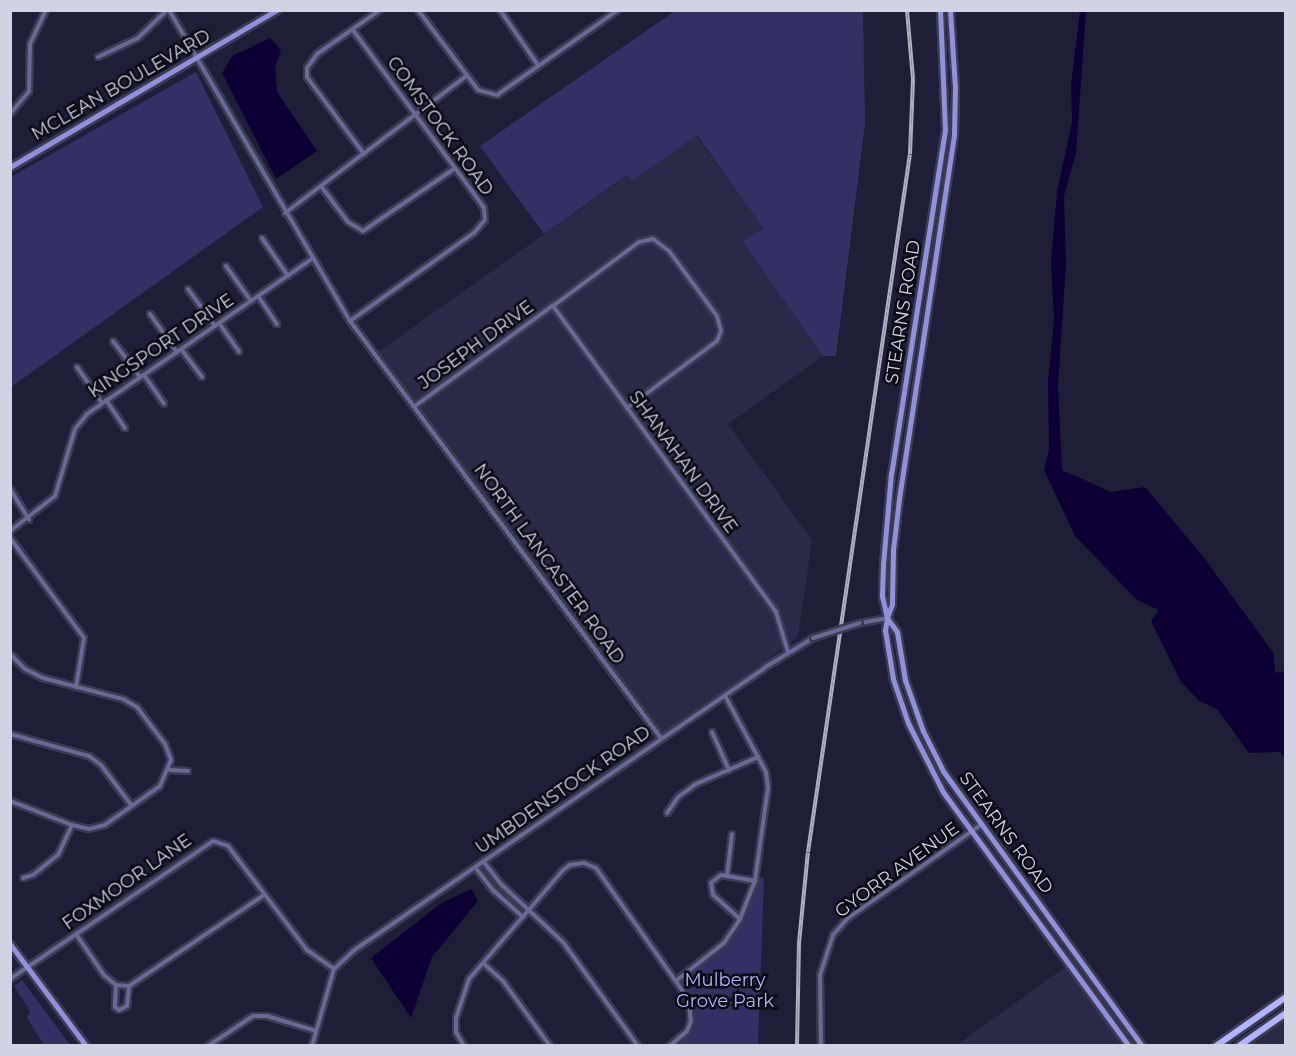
<!DOCTYPE html>
<style>
body{margin:0}
#map{position:relative;width:1296px;height:1056px;overflow:hidden;background:#1e1e38;font-family:Montserrat,sans-serif}
div>[style]{position:absolute}
.built>*{inset:0;background:#2a2948}
.green>*{inset:0;background:#333063}
.water>*{inset:0;background:#0d0034}
.roads{filter:drop-shadow(2px 0 #3b3b54) drop-shadow(-2px 0 #3b3b54) drop-shadow(0 2px #3b3b54) drop-shadow(0 -2px #3b3b54)}
.minor>*{height:4px;margin:-2px;padding:0 2px;transform-origin:2px;border-radius:2px;background:#686995}
.secondary>*{height:5px;margin:-2.5px;padding:0 2.5px;transform-origin:2.5px;border-radius:2.5px;background:#9091d9}
.primary>*{height:6px;margin:-3px;padding:0 3px;transform-origin:3px;border-radius:3px;background:#b1b3fe}
.rail>*{height:4px;margin-top:-2px;transform-origin:0;background:repeating-linear-gradient(90deg,#090a15 0 4.5px,#afb0c3 0 9px);box-sizing:border-box;border-block:2px solid #afb0c3}
.bridges{filter:drop-shadow(2px 0 #3b3b54) drop-shadow(-2px 0 #3b3b54) drop-shadow(0 2px #3b3b54) drop-shadow(0 -2px #3b3b54)}
.minor-bridge>*{height:4px;margin:-2px;padding:0 2px;transform-origin:2px;border-radius:2px;background:#686995}
span{translate:-50% -50%;white-space:nowrap;text-align:center;line-height:1.15;-webkit-text-stroke:5px #090a15;paint-order:stroke}
.street-label{font-size:18px;color:#d1d2e4}
.park-label{font-size:18px;color:#b4b6fd}
.frame{position:absolute;inset:0;border:12px solid #d1d2e4;pointer-events:none}
</style>
<div id="map">
<div class="built">
<div style="clip-path:polygon(696px 135px,763px 228px,744px 242px,823px 356px,728px 424px,812px 540px,798px 637px,661px 737px,446px 443px,375px 354px,628px 175px,632px 181px)"></div>
<div style="clip-path:polygon(1071px 963px,1128px 1046px,955px 1046px)"></div>
<div style="clip-path:polygon(1285px 1016px,1285px 1045px,1244px 1045px)"></div>
</div>
<div class="green">
<div style="clip-path:polygon(675px 11px,863px 11px,865px 123px,836px 356px,823px 356px,743px 242px,763px 228px,697px 135px,632px 181px,627px 175px,544px 234px,480px 146px)"></div>
<div style="clip-path:polygon(196px 72px,263px 207px,11px 387px,11px 177px)"></div>
<div style="clip-path:polygon(759px 877px,764px 878px,758px 1045px,679px 1045px,695px 1016px,683px 980px,730px 940px,741px 925px)"></div>
<div style="clip-path:polygon(22px 980px,70px 1045px,44px 1045px,27px 1018px,30px 1011px,14px 986px)"></div>
</div>
<div class="water">
<div style="clip-path:polygon(1080px 11px,1086px 11px,1076px 153px,1064px 196px,1066px 265px,1058px 385px,1062px 470px,1111px 492px,1145px 487px,1205px 559px,1274px 654px,1275px 673px,1285px 671px,1285px 758px,1280px 752px,1249px 753px,1217px 709px,1199px 701px,1181px 682px,1151px 621px,1159px 610px,1137px 600px,1075px 536px,1044px 470px,1049px 450px,1048px 381px,1054px 320px,1051px 262px,1057px 192px,1072px 122px,1071px 85px)"></div>
<div style="clip-path:polygon(270px 38px,281px 50px,275px 67px,277px 92px,317px 151px,276px 179px,222px 73px,232px 56px)"></div>
<div style="clip-path:polygon(471px 889px,478px 901px,432px 957px,411px 1018px,371px 958px,440px 904px)"></div>
</div>
<div class="roads">
<div class="minor">
<div style="left:169px;top:10px;width:360px;rotate:59.8deg"></div>
<div style="left:350px;top:321px;width:520px;rotate:53.28deg"></div>
<div style="left:418px;top:10px;width:100px;rotate:53.1deg"></div>
<div style="left:478px;top:90px;width:20px;rotate:15deg"></div>
<div style="left:497px;top:95px;width:148px;rotate:-35.1deg"></div>
<div style="left:500px;top:10px;width:67px;rotate:55.4deg"></div>
<div style="left:98px;top:57px;width:44px;rotate:-25.4deg"></div>
<div style="left:138px;top:38px;width:40px;rotate:-44deg"></div>
<div style="left:10px;top:114px;width:30px;rotate:-50deg"></div>
<div style="left:29px;top:91px;width:47px;rotate:-88.8deg"></div>
<div style="left:30px;top:44px;width:38px;rotate:-65deg"></div>
<div style="left:364px;top:154px;width:96px;rotate:-126.5deg"></div>
<div style="left:307px;top:77px;width:9px;rotate:-90deg"></div>
<div style="left:307px;top:68px;width:17px;rotate:-54deg"></div>
<div style="left:317px;top:54px;width:77px;rotate:-34.9deg"></div>
<div style="left:321px;top:186px;width:45px;rotate:53.1deg"></div>
<div style="left:348px;top:222px;width:17px;rotate:31deg"></div>
<div style="left:363px;top:231px;width:110px;rotate:-34.3deg"></div>
<div style="left:285px;top:213px;width:227px;rotate:-37.1deg"></div>
<div style="left:262px;top:238px;width:46px;rotate:55.6deg"></div>
<div style="left:226px;top:266px;width:43px;rotate:54.5deg"></div>
<div style="left:188px;top:289px;width:46px;rotate:53.9deg"></div>
<div style="left:258px;top:296px;width:34px;rotate:56deg"></div>
<div style="left:150px;top:314px;width:47px;rotate:54.6deg"></div>
<div style="left:350px;top:321px;width:152px;rotate:-35.4deg"></div>
<div style="left:474px;top:233px;width:17px;rotate:-50deg"></div>
<div style="left:485px;top:220px;width:12px;rotate:-95deg"></div>
<div style="left:484px;top:208px;width:21px;rotate:-125deg"></div>
<div style="left:472px;top:191px;width:200px;rotate:-126.5deg"></div>
<div style="left:219px;top:323px;width:35px;rotate:55deg"></div>
<div style="left:113px;top:341px;width:45px;rotate:53.1deg"></div>
<div style="left:181px;top:349px;width:35px;rotate:53deg"></div>
<div style="left:77px;top:367px;width:44px;rotate:55.2deg"></div>
<div style="left:144px;top:375px;width:35px;rotate:55deg"></div>
<div style="left:106px;top:400px;width:34px;rotate:56deg"></div>
<div style="left:415px;top:406px;width:170px;rotate:-36.1deg"></div>
<div style="left:627px;top:408px;width:112px;rotate:-36.7deg"></div>
<div style="left:717px;top:341px;width:11px;rotate:-68deg"></div>
<div style="left:721px;top:331px;width:16px;rotate:-105deg"></div>
<div style="left:717px;top:316px;width:81px;rotate:-126.4deg"></div>
<div style="left:669px;top:251px;width:20px;rotate:-143deg"></div>
<div style="left:653px;top:239px;width:14px;rotate:168deg"></div>
<div style="left:639px;top:242px;width:107px;rotate:143.3deg"></div>
<div style="left:553px;top:306px;width:379px;rotate:53.9deg"></div>
<div style="left:776px;top:612px;width:42px;rotate:73.3deg"></div>
<div style="left:10px;top:489px;width:36px;rotate:58deg"></div>
<div style="left:10px;top:531px;width:57px;rotate:-37.9deg"></div>
<div style="left:55px;top:496px;width:70px;rotate:-73.4deg"></div>
<div style="left:75px;top:429px;width:19px;rotate:-51deg"></div>
<div style="left:87px;top:414px;width:273px;rotate:-34.6deg"></div>
<div style="left:10px;top:538px;width:124px;rotate:53.5deg"></div>
<div style="left:84px;top:638px;width:50px;rotate:99.3deg"></div>
<div style="left:860px;top:623px;width:27px;rotate:-10deg"></div>
<div style="left:10px;top:654px;width:21px;rotate:45deg"></div>
<div style="left:25px;top:669px;width:20px;rotate:27deg"></div>
<div style="left:43px;top:678px;width:83px;rotate:14.7deg"></div>
<div style="left:123px;top:699px;width:16px;rotate:30deg"></div>
<div style="left:137px;top:707px;width:46px;rotate:52.9deg"></div>
<div style="left:165px;top:744px;width:17px;rotate:69deg"></div>
<div style="left:171px;top:760px;width:28px;rotate:113deg"></div>
<div style="left:160px;top:786px;width:67px;rotate:144.7deg"></div>
<div style="left:105px;top:825px;width:16px;rotate:166deg"></div>
<div style="left:89px;top:829px;width:17px;rotate:-167deg"></div>
<div style="left:72px;top:825px;width:66px;rotate:-158.8deg"></div>
<div style="left:712px;top:732px;width:42px;rotate:65.9deg"></div>
<div style="left:10px;top:734px;width:82px;rotate:15.6deg"></div>
<div style="left:89px;top:756px;width:15px;rotate:37deg"></div>
<div style="left:101px;top:765px;width:51px;rotate:52.9deg"></div>
<div style="left:170px;top:770px;width:18px;rotate:3deg"></div>
<div style="left:667px;top:813px;width:19px;rotate:-55deg"></div>
<div style="left:678px;top:797px;width:22px;rotate:-36deg"></div>
<div style="left:696px;top:784px;width:68px;rotate:-23.5deg"></div>
<div style="left:483px;top:861px;width:31px;rotate:52deg"></div>
<div style="left:502px;top:885px;width:83px;rotate:43.1deg"></div>
<div style="left:563px;top:942px;width:128px;rotate:54.2deg"></div>
<div style="left:475px;top:867px;width:31px;rotate:52deg"></div>
<div style="left:494px;top:891px;width:39px;rotate:42deg"></div>
<div style="left:727px;top:876px;width:42px;rotate:-83.2deg"></div>
<div style="left:23px;top:878px;width:10px;rotate:-17deg"></div>
<div style="left:33px;top:875px;width:32px;rotate:-39deg"></div>
<div style="left:58px;top:855px;width:33px;rotate:-65deg"></div>
<div style="left:740px;top:919px;width:36px;rotate:-138deg"></div>
<div style="left:713px;top:895px;width:12px;rotate:-99deg"></div>
<div style="left:711px;top:883px;width:13px;rotate:-39deg"></div>
<div style="left:721px;top:875px;width:35px;rotate:10deg"></div>
<div style="left:76px;top:934px;width:50px;rotate:55.7deg"></div>
<div style="left:104px;top:975px;width:16px;rotate:40deg"></div>
<div style="left:116px;top:985px;width:13px;rotate:4deg"></div>
<div style="left:129px;top:986px;width:163px;rotate:-34deg"></div>
<div style="left:483px;top:963px;width:27px;rotate:42deg"></div>
<div style="left:503px;top:981px;width:80px;rotate:54.1deg"></div>
<div style="left:10px;top:979px;width:245px;rotate:-34.2deg"></div>
<div style="left:213px;top:841px;width:16px;rotate:18deg"></div>
<div style="left:228px;top:846px;width:131px;rotate:52.8deg"></div>
<div style="left:307px;top:950px;width:33px;rotate:35deg"></div>
<div style="left:677px;top:980px;width:60px;rotate:-38.2deg"></div>
<div style="left:724px;top:943px;width:29px;rotate:-56deg"></div>
<div style="left:740px;top:919px;width:41px;rotate:-68.5deg"></div>
<div style="left:755px;top:881px;width:95px;rotate:-82.1deg"></div>
<div style="left:768px;top:787px;width:15px;rotate:-98deg"></div>
<div style="left:766px;top:772px;width:86px;rotate:-118.3deg"></div>
<div style="left:116px;top:985px;width:22px;rotate:93deg"></div>
<div style="left:115px;top:1007px;width:5px;rotate:37deg"></div>
<div style="left:119px;top:1010px;width:9px;rotate:-27deg"></div>
<div style="left:127px;top:1006px;width:20px;rotate:-84deg"></div>
<div style="left:208px;top:1046px;width:54px;rotate:-33.7deg"></div>
<div style="left:253px;top:1016px;width:14px"></div>
<div style="left:267px;top:1016px;width:51px;rotate:17deg"></div>
<div style="left:312px;top:1046px;width:80px;rotate:-74.1deg"></div>
<div style="left:334px;top:969px;width:26px;rotate:-43deg"></div>
<div style="left:353px;top:951px;width:499px;rotate:-34.5deg"></div>
<div style="left:764px;top:668px;width:57px;rotate:-31.5deg"></div>
<div style="left:464px;top:1046px;width:16px;rotate:-120deg"></div>
<div style="left:456px;top:1032px;width:14px;rotate:-90deg"></div>
<div style="left:456px;top:1018px;width:41px;rotate:-71.6deg"></div>
<div style="left:469px;top:979px;width:144px;rotate:-49.2deg"></div>
<div style="left:563px;top:870px;width:9px;rotate:-36deg"></div>
<div style="left:570px;top:865px;width:14px;rotate:-8deg"></div>
<div style="left:584px;top:863px;width:13px;rotate:23deg"></div>
<div style="left:596px;top:868px;width:161px;rotate:54.8deg"></div>
<div style="left:689px;top:1000px;width:21px;rotate:85deg"></div>
<div style="left:691px;top:1021px;width:11px;rotate:112deg"></div>
<div style="left:687px;top:1031px;width:23px;rotate:139deg"></div>
<div style="left:821px;top:1046px;width:71px;rotate:-90.8deg"></div>
<div style="left:820px;top:975px;width:42px;rotate:-72deg"></div>
<div style="left:833px;top:935px;width:23px;rotate:-49deg"></div>
<div style="left:848px;top:918px;width:162px;rotate:-35deg"></div>
</div>
<div class="secondary">
<div style="left:940px;top:10px;width:120px;rotate:87.6deg"></div>
<div style="left:945px;top:130px;width:347px;rotate:98.9deg"></div>
<div style="left:891px;top:473px;width:92px;rotate:95deg"></div>
<div style="left:883px;top:565px;width:31px;rotate:92deg"></div>
<div style="left:882px;top:596px;width:23px;rotate:77deg"></div>
<div style="left:887px;top:618px;width:12px;rotate:99deg"></div>
<div style="left:885px;top:630px;width:50px;rotate:80.7deg"></div>
<div style="left:893px;top:679px;width:46px;rotate:71.2deg"></div>
<div style="left:908px;top:723px;width:77px;rotate:63.1deg"></div>
<div style="left:943px;top:792px;width:315px;rotate:53.8deg"></div>
<div style="left:950px;top:10px;width:77px;rotate:86.3deg"></div>
<div style="left:955px;top:87px;width:48px;rotate:91.2deg"></div>
<div style="left:954px;top:135px;width:368px;rotate:98.6deg"></div>
<div style="left:899px;top:499px;width:51px;rotate:96.7deg"></div>
<div style="left:893px;top:550px;width:54px;rotate:91.1deg"></div>
<div style="left:892px;top:604px;width:15px;rotate:110deg"></div>
<div style="left:887px;top:618px;width:17px;rotate:54deg"></div>
<div style="left:897px;top:632px;width:49px;rotate:80.5deg"></div>
<div style="left:905px;top:680px;width:54px;rotate:70.6deg"></div>
<div style="left:923px;top:731px;width:45px;rotate:63.4deg"></div>
<div style="left:943px;top:771px;width:339px;rotate:54.1deg"></div>
<div style="left:10px;top:167px;width:310px;rotate:-30.5deg"></div>
<div style="left:10px;top:944px;width:127px;rotate:53.3deg"></div>
</div>
<div class="primary">
<div style="left:1216px;top:1046px;width:85px;rotate:-35deg"></div>
<div style="left:1239px;top:1046px;width:57px;rotate:-35.1deg"></div>
</div>
</div>
<div class="rail">
<div style="left:797px;top:1046px;width:103px;rotate:-88.9deg"></div>
<div style="left:799px;top:943px;width:91px;rotate:-84.4deg"></div>
<div style="left:808px;top:852px;width:705px;rotate:-81.69deg"></div>
<div style="left:910px;top:154px;width:75px;rotate:-87.7deg"></div>
<div style="left:913px;top:79px;width:69px;rotate:-95deg"></div>
</div>
<div class="bridges">
<div class="minor-bridge">
<div style="left:813px;top:638px;width:49px;rotate:-17.7deg"></div>
</div>
</div>
<div class="street-label">
<span style="left:121px;top:85px;rotate:-30deg">MCLEAN BOULEVARD</span>
<span style="left:440px;top:126px;rotate:54deg">COMSTOCK ROAD</span>
<span style="left:903px;top:312px;rotate:-81deg">STEARNS ROAD</span>
<span style="left:476px;top:345px;rotate:-36deg">JOSEPH DRIVE</span>
<span style="left:161px;top:346px;rotate:-34deg">KINGSPORT DRIVE</span>
<span style="left:683px;top:462px;rotate:54deg">SHANAHAN DRIVE</span>
<span style="left:549px;top:564px;rotate:54deg">NORTH LANCASTER ROAD</span>
<span style="left:563px;top:790px;rotate:-35deg">UMBDENSTOCK ROAD</span>
<span style="left:1006px;top:833px;rotate:54deg">STEARNS ROAD</span>
<span style="left:897px;top:870px;rotate:-36deg">GYORR AVENUE</span>
<span style="left:127px;top:882px;rotate:-35deg">FOXMOOR LANE</span>
</div>
<div class="park-label">
<span style="left:725px;top:991px">Mulberry<br>Grove Park</span>
</div>
<div class="frame"></div>
</div>
